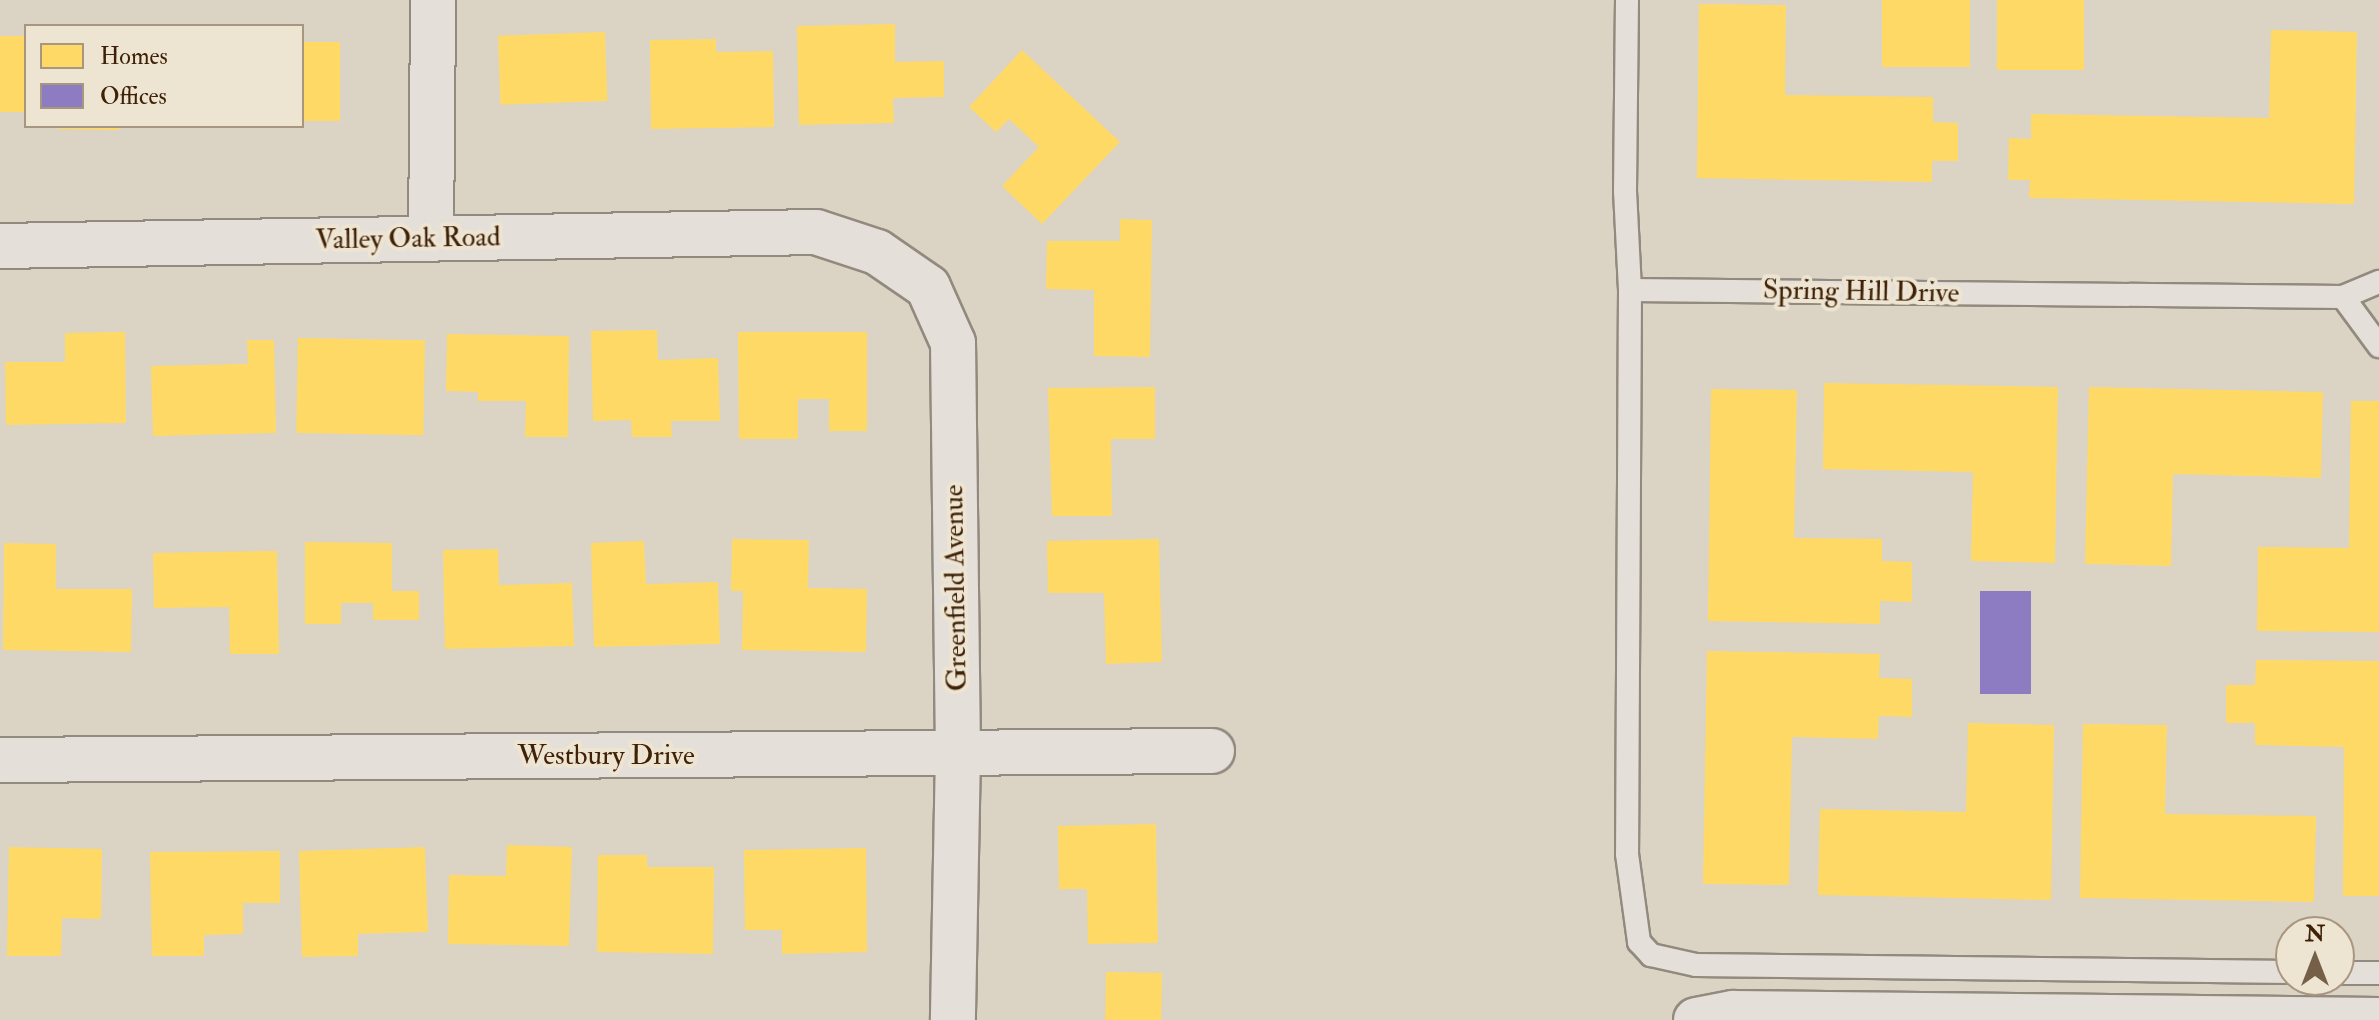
<!DOCTYPE html>
<style>
body{margin:0}
#map{position:relative;width:2379px;height:1020px;overflow:hidden;background:#dbd3c4;font-family:"IM FELL Double Pica",serif}
div>[style]{position:absolute}
.homes>*{inset:0;background:#ffd966;transform-origin:0 0}
.offices>*{inset:0;background:#8e7cc3;transform-origin:0 0}
.roads{filter:drop-shadow(2px 0 #928a7e) drop-shadow(-2px 0 #928a7e) drop-shadow(0 2px #928a7e) drop-shadow(0 -2px #928a7e)}
.lane>*{height:22px;margin:-11px;padding:0 11px;transform-origin:11px;border-radius:11px;background:#e4dfd8}
.street>*{height:44px;margin:-22px;padding:0 22px;transform-origin:22px;border-radius:22px;background:#e4dfd8}
span{translate:-50% -50%;white-space:nowrap;text-align:center;line-height:1.15;-webkit-text-stroke:8px #eee4d2;paint-order:stroke}
.street-label{font-size:28px;color:#3e2107}
.legend{position:absolute;left:24px;top:24px;width:280px;height:104px;box-sizing:border-box;background:#eee4d2;border:2px solid #a89681;margin:0;padding:10px 14px;list-style:none;font-size:24px;color:#3e2107}
.legend li{display:flex;align-items:center;gap:16px;height:40px}
.legend b{width:40px;border:2px solid #a89681}
.north{position:absolute;left:2275px;top:916px;width:80px;height:80px;box-sizing:border-box;background:#eee4d2;border:2px solid #a89681;border-radius:50%;rotate:0deg;font-size:22px;font-weight:700;line-height:32px;text-align:center;color:#3e2107}
.north::after{content:'';display:block;margin:auto;width:28px;height:36px;background:#755f49;clip-path:polygon(50% 0,100% 100%,50% 72%,0 100%)}
</style>
<div id="map">
<div class="homes">
<div style="left:1882px;top:0;width:88px;height:67px"></div>
<div style="left:1997px;top:0;width:87px;height:70px"></div>
<div style="clip-path:polygon(1699px 4px,1786px 5px,1785px 95px,1933px 97px,1933px 122px,1958px 123px,1958px 161px,1932px 161px,1932px 182px,1697px 178px)"></div>
<div style="clip-path:polygon(895px 24px,895px 62px,944px 61px,944px 97px,893px 98px,894px 123px,799px 125px,797px 26px)"></div>
<div style="clip-path:polygon(2271px 30px,2357px 32px,2354px 204px,2029px 198px,2030px 180px,2008px 180px,2009px 138px,2031px 139px,2031px 114px,2269px 118px)"></div>
<div style="left:605px;top:32px;width:69px;height:107px;rotate:88deg"></div>
<div style="left:0;top:36px;width:26px;height:76px"></div>
<div style="clip-path:polygon(716px 39px,716px 52px,773px 51px,774px 127px,651px 129px,650px 40px)"></div>
<div style="left:302px;top:42px;width:38px;height:79px"></div>
<div style="clip-path:polygon(1022px 50px,1120px 142px,1042px 224px,1002px 186px,1039px 147px,1009px 119px,996px 132px,969px 107px)"></div>
<div style="clip-path:polygon(58px 126px,119px 126px,119px 130px,58px 129px)"></div>
<div style="clip-path:polygon(1120px 219px,1152px 220px,1150px 357px,1094px 356px,1094px 290px,1046px 289px,1047px 241px,1120px 241px)"></div>
<div style="clip-path:polygon(657px 330px,658px 360px,718px 358px,720px 421px,671px 421px,672px 437px,632px 437px,631px 420px,593px 421px,591px 331px)"></div>
<div style="clip-path:polygon(125px 332px,126px 423px,6px 425px,5px 362px,65px 362px,65px 333px)"></div>
<div style="clip-path:polygon(738px 332px,867px 332px,867px 431px,829px 431px,829px 399px,798px 399px,798px 439px,739px 439px)"></div>
<div style="clip-path:polygon(447px 334px,569px 336px,568px 437px,525px 437px,526px 401px,478px 401px,478px 392px,446px 391px)"></div>
<div style="left:298px;top:338px;width:127px;height:95px;rotate:1deg"></div>
<div style="clip-path:polygon(247px 340px,274px 340px,276px 433px,153px 436px,151px 366px,248px 364px)"></div>
<div style="clip-path:polygon(1824px 383px,2058px 387px,2055px 563px,1971px 561px,1973px 472px,1823px 469px)"></div>
<div style="clip-path:polygon(1155px 387px,1155px 439px,1111px 439px,1112px 516px,1052px 516px,1048px 388px)"></div>
<div style="clip-path:polygon(2089px 387px,2323px 392px,2321px 478px,2173px 474px,2171px 566px,2085px 564px)"></div>
<div style="clip-path:polygon(1711px 389px,1797px 390px,1794px 538px,1882px 539px,1882px 561px,1912px 562px,1912px 602px,1880px 601px,1880px 624px,1708px 621px)"></div>
<div style="clip-path:polygon(2351px 401px,2379px 401px,2379px 632px,2257px 631px,2258px 547px,2349px 548px)"></div>
<div style="clip-path:polygon(732px 539px,809px 540px,808px 588px,867px 589px,866px 652px,742px 650px,743px 591px,731px 591px)"></div>
<div style="clip-path:polygon(1159px 539px,1162px 662px,1106px 664px,1104px 593px,1048px 593px,1047px 541px)"></div>
<div style="clip-path:polygon(644px 541px,646px 584px,718px 582px,720px 644px,594px 647px,591px 543px)"></div>
<div style="clip-path:polygon(305px 542px,392px 543px,392px 591px,419px 591px,419px 620px,373px 620px,373px 603px,341px 603px,341px 624px,305px 624px)"></div>
<div style="clip-path:polygon(4px 543px,56px 544px,56px 589px,132px 589px,131px 652px,3px 650px)"></div>
<div style="clip-path:polygon(498px 549px,499px 585px,572px 583px,574px 646px,445px 649px,443px 550px)"></div>
<div style="clip-path:polygon(277px 551px,279px 654px,230px 654px,229px 607px,154px 608px,153px 553px)"></div>
<div style="clip-path:polygon(1707px 651px,1880px 654px,1879px 678px,1912px 679px,1912px 717px,1879px 716px,1878px 739px,1792px 737px,1789px 885px,1703px 884px)"></div>
<div style="clip-path:polygon(2256px 660px,2379px 661px,2379px 896px,2343px 896px,2344px 747px,2255px 745px,2255px 723px,2226px 723px,2226px 685px,2255px 685px)"></div>
<div style="clip-path:polygon(1968px 723px,2054px 725px,2051px 900px,1818px 895px,1820px 809px,1966px 812px)"></div>
<div style="clip-path:polygon(2083px 724px,2167px 725px,2165px 814px,2316px 816px,2314px 902px,2080px 898px)"></div>
<div style="clip-path:polygon(1156px 824px,1158px 943px,1088px 944px,1087px 889px,1059px 889px,1058px 826px)"></div>
<div style="clip-path:polygon(507px 845px,572px 847px,569px 946px,448px 944px,449px 875px,506px 876px)"></div>
<div style="clip-path:polygon(9px 847px,102px 849px,101px 919px,62px 918px,61px 956px,7px 956px)"></div>
<div style="clip-path:polygon(425px 847px,428px 932px,358px 934px,358px 956px,302px 957px,299px 851px)"></div>
<div style="clip-path:polygon(866px 848px,867px 952px,782px 954px,782px 930px,745px 930px,744px 850px)"></div>
<div style="clip-path:polygon(280px 851px,280px 903px,243px 903px,243px 934px,204px 935px,204px 956px,152px 956px,150px 852px)"></div>
<div style="clip-path:polygon(598px 855px,647px 855px,647px 867px,714px 867px,713px 954px,597px 952px)"></div>
<div style="left:1106px;top:972px;width:56px;height:48px;rotate:1deg"></div>
</div>
<div class="offices">
<div style="left:1980px;top:591px;width:51px;height:103px"></div>
</div>
<div class="roads">
<div class="lane">
<div style="left:1627px;top:0;width:191px;rotate:90.6deg"></div>
<div style="left:1625px;top:191px;width:99px;rotate:87.1deg"></div>
<div style="left:1630px;top:290px;width:713px;rotate:0.56deg"></div>
<div style="left:2343px;top:297px;width:39px;rotate:-23deg"></div>
<div style="left:1630px;top:290px;width:564px;rotate:90.3deg"></div>
<div style="left:1627px;top:854px;width:89px;rotate:82.2deg"></div>
<div style="left:1639px;top:942px;width:18px;rotate:47deg"></div>
<div style="left:1651px;top:955px;width:46px;rotate:12.5deg"></div>
<div style="left:1696px;top:965px;width:595px;rotate:0.67deg"></div>
<div style="left:2343px;top:297px;width:61px;rotate:53.7deg"></div>
<div style="left:2339px;top:973px;width:40px"></div>
</div>
<div class="street">
<div style="left:431px;top:239px;width:239px;rotate:-89.5deg"></div>
<div style="left:0;top:246px;width:816px;rotate:-0.98deg"></div>
<div style="left:816px;top:232px;width:64px;rotate:18.2deg"></div>
<div style="left:877px;top:252px;width:62px;rotate:34.5deg"></div>
<div style="left:928px;top:287px;width:61px;rotate:65.9deg"></div>
<div style="left:953px;top:343px;width:410px;rotate:89.3deg"></div>
<div style="left:958px;top:753px;width:267px;rotate:91.1deg"></div>
<div style="left:0;top:760px;width:1212px;rotate:-0.43deg"></div>
<div style="left:1696px;top:1020px;width:38px;rotate:-11deg"></div>
<div style="left:1733px;top:1013px;width:646px;rotate:0.62deg"></div>
</div>
</div>
<div class="street-label">
<span style="left:408px;top:239px;rotate:-1deg">Valley Oak Road</span>
<span style="left:1861px;top:292px;rotate:1deg">Spring Hill Drive</span>
<span style="left:956px;top:588px;rotate:-91deg">Greenfield Avenue</span>
<span style="left:606px;top:756px">Westbury Drive</span>
</div>
<ul class="legend">
<li><b style="height:22px;background:#ffd966"></b>Homes</li>
<li><b style="height:22px;background:#8e7cc3"></b>Offices</li>
</ul>
<div class="north">N</div>
</div>
